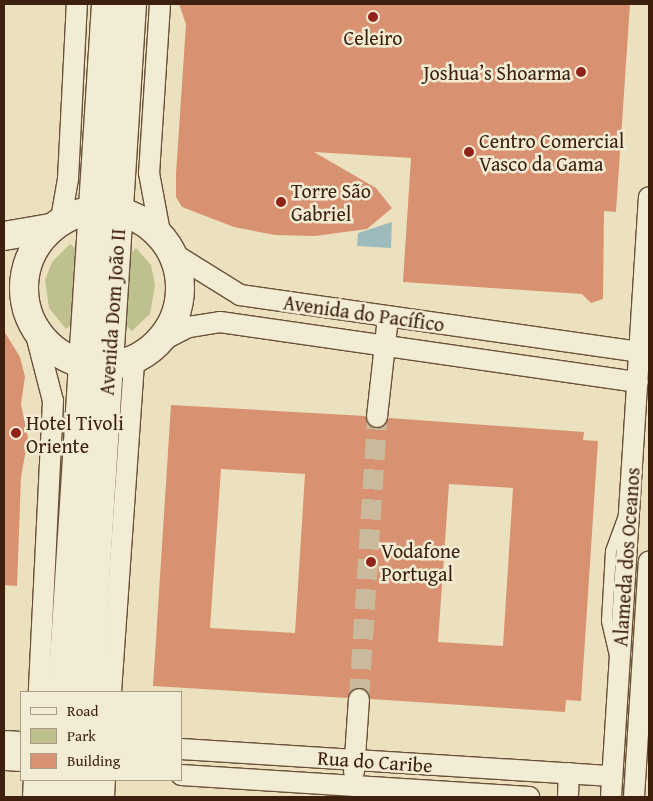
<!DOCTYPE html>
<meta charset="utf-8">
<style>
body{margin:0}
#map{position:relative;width:653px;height:801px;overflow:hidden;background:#ece1be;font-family:"Gentium Book Plus",serif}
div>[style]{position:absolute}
.green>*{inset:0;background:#bec18d}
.water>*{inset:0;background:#9dbbbc}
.building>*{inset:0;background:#d89271}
.street-tunnel>*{height:20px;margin-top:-10px;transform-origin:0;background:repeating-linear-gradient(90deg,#c9ba9b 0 20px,transparent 0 30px)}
.roads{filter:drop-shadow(1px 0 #695039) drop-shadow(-1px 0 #695039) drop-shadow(0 1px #695039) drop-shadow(0 -1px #695039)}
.lane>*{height:10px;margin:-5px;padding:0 5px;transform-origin:5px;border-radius:5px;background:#f3ecd5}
.street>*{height:20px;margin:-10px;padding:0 10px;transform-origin:10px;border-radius:10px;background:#f3ecd5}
.secondary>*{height:28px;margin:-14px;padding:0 14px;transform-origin:14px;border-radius:14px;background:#f3ecd5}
.secondary>.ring{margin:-14px;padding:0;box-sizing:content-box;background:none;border:28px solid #f3ecd5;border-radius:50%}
.dots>*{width:14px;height:14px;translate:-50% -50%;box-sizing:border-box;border:2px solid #f3ecd5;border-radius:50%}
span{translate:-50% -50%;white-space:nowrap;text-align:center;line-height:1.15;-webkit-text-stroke:5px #f3ecd5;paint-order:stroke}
.poi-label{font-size:20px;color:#3d200d}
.right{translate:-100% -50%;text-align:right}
.left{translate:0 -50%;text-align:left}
.street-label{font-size:20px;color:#3d200d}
.frame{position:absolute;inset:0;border:5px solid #3d200d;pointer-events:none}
.legend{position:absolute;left:20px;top:691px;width:162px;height:90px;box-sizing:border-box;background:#f3ecd5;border:1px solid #aa9a85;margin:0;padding:6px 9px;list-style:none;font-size:15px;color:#3d200d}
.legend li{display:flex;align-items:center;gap:10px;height:25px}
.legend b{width:25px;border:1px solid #aa9a85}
</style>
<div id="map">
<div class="green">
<div style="clip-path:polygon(70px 244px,77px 249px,72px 324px,66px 329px,49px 308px,45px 280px,52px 262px)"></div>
<div style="clip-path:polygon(136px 248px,151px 265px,155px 285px,150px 314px,132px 331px,125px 324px,131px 253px)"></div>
</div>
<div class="water">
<div style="clip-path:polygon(392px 222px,391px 248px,357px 246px,358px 233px)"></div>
</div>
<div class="building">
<div style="clip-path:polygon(179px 4px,630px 4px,616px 212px,604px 211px,603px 299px,591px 303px,582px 294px,403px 282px,411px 158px,314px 152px,376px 188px,392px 208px,367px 229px,315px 236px,275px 235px,234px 227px,182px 207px,176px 197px,176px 174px,186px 24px)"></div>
<div style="clip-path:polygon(4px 331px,20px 357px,25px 377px,21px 404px,28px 438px,21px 477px,17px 586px,4px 585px)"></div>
<div style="clip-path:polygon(evenodd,171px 405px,365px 416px,376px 429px,389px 418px,584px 432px,583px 440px,598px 441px,581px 701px,566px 700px,565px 712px,371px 699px,359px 687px,347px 698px,153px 686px,171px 405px,221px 469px,305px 474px,295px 633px,210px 628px,221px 469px,171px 405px,449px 484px,513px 488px,503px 646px,438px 642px,449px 484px)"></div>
</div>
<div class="street-tunnel">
<div style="left:359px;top:699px;width:283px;rotate:-86.3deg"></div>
</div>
<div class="roads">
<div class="lane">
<div style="left:615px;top:656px;width:36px;rotate:-103deg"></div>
<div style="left:607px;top:621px;width:70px;rotate:-86.7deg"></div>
<div style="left:611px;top:551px;width:35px;rotate:-70deg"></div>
</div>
<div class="street">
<div style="left:160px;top:4px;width:169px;rotate:93.7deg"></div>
<div style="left:149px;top:173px;width:66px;rotate:79.5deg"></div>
<div style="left:61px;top:219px;width:41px;rotate:-80.1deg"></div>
<div style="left:68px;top:179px;width:175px;rotate:-87.1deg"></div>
<div style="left:171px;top:252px;width:81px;rotate:31.9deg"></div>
<div style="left:240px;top:295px;width:403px;rotate:8.1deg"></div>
<div style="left:34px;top:327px;width:76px;rotate:75.6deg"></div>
<div style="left:53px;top:401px;width:291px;rotate:92.8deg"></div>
<div style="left:159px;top:342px;width:34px;rotate:-27deg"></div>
<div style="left:189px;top:327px;width:31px;rotate:-9deg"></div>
<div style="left:220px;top:322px;width:422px;rotate:8.2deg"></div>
<div style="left:377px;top:417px;width:101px;rotate:-83.7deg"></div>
<div style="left:111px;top:692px;width:333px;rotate:-86deg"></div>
<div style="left:7px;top:741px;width:14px;rotate:4deg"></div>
<div style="left:181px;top:749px;width:432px;rotate:3.6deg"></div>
<div style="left:6px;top:760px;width:15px;rotate:4deg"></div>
<div style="left:354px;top:772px;width:73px;rotate:-86.1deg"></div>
<div style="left:181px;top:775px;width:349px;rotate:3.6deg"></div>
<div style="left:33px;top:797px;width:17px;rotate:-87deg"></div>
<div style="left:104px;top:797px;width:17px;rotate:-87deg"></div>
<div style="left:568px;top:797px;width:24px;rotate:-88deg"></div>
<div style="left:611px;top:797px;width:601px;rotate:-86.38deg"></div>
<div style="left:634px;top:797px;width:236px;rotate:-86.4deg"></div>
</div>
<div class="secondary">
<div class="ring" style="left:24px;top:210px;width:128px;height:128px"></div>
<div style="left:4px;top:236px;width:47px;rotate:-9.9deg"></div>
<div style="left:62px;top:692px;width:689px;rotate:-86.34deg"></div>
<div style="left:88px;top:692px;width:689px;rotate:-86.34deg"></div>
<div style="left:55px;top:797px;width:17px;rotate:-83deg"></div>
<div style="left:81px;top:797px;width:17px;rotate:-87deg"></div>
</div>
</div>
<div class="dots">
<div style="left:373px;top:17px;background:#8f2418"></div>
<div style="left:581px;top:72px;background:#8f2418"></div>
<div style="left:469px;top:152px;background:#8f2418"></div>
<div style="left:281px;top:202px;background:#8f2418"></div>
<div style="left:16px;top:433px;background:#8f2418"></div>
<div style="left:371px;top:562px;background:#8f2418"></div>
</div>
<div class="poi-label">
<span style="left:373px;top:37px">Celeiro</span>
<span class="right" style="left:571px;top:72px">Joshua’s Shoarma</span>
<span class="left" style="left:479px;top:152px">Centro Comercial<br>Vasco da Gama</span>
<span class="left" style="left:291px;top:202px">Torre São<br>Gabriel</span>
<span class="left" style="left:26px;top:434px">Hotel Tivoli<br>Oriente</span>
<span class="left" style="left:381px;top:562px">Vodafone<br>Portugal</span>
</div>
<div class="street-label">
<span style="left:112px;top:312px;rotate:-86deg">Avenida Dom João II</span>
<span style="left:364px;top:313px;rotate:8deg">Avenida do Pacífico</span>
<span style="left:626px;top:557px;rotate:-86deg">Alameda dos Oceanos</span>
<span style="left:375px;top:761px;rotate:4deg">Rua do Caribe</span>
</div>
<div class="frame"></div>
<ul class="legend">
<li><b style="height:6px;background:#f3ecd5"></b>Road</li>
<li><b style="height:14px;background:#bec18d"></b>Park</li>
<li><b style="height:14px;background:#d89271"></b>Building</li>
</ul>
</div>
